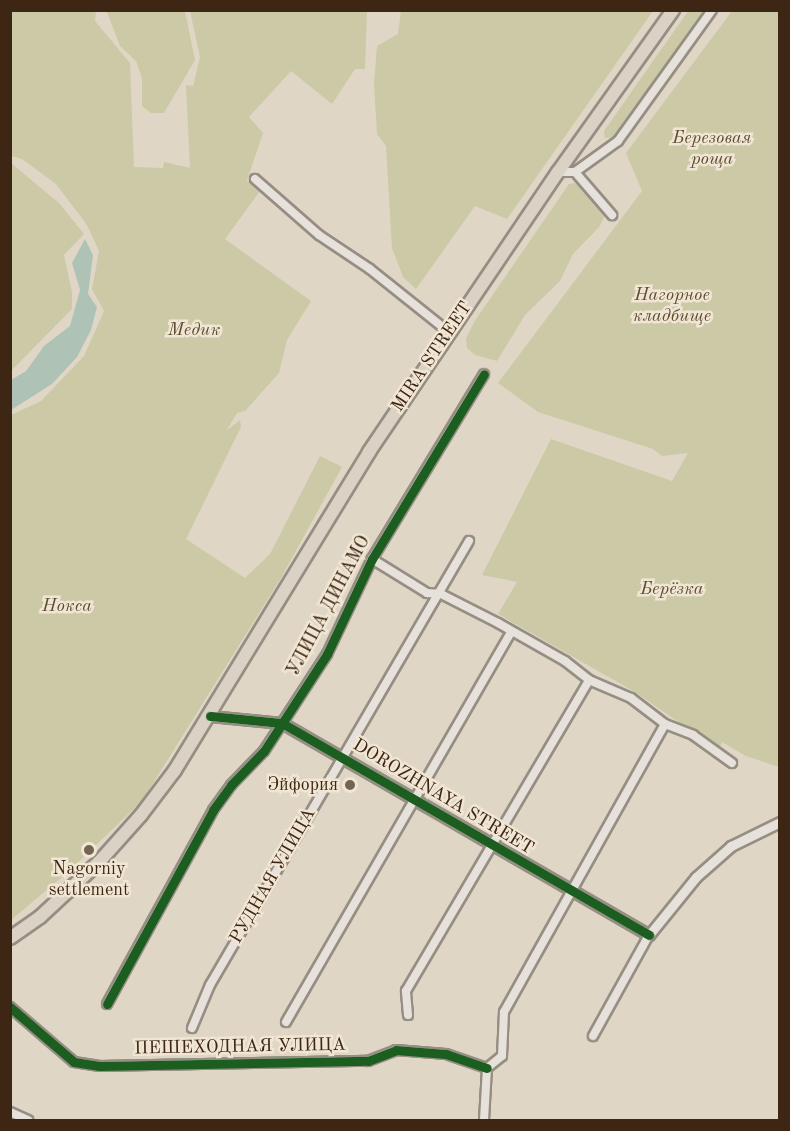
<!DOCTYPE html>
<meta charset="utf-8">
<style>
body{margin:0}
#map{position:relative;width:790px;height:1131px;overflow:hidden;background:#e0d6c6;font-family:"Old Standard TT",serif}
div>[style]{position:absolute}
.green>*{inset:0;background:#ccc9a7}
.water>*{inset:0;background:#aec2b6}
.roads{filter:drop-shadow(2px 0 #968e83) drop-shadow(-2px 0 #968e83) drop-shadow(0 2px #968e83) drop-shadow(0 -2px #968e83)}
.minor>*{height:8px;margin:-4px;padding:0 4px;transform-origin:4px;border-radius:4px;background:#e6e1da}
.tertiary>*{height:9px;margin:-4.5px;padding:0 4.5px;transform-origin:4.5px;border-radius:4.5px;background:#e6e1da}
.primary>*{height:12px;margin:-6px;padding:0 6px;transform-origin:6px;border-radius:6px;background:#dad2c4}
.cycleway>*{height:9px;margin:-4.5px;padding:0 4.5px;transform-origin:4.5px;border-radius:4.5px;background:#1b5e20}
.dots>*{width:16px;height:16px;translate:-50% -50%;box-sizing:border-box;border:3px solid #f1e6d3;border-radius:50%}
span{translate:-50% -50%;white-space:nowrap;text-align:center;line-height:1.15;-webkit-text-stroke:5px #f1e6d3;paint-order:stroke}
.park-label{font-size:18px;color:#5c4c32;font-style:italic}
.street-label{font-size:18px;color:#3d2614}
.poi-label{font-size:18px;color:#3d2614}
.right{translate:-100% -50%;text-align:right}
.frame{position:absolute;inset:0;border:12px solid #3d2614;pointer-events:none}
</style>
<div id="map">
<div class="green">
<div style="clip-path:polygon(11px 10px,96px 11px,95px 21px,130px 63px,134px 167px,163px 168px,164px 162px,190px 168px,186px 85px,193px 86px,200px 57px,190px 11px,367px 11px,365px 69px,355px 69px,332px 104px,291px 71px,249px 117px,263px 133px,247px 180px,260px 191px,225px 239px,311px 301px,287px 340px,279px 373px,245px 411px,237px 413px,227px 430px,240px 420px,241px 427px,186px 539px,245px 578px,270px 554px,320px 456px,342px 467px,281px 578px,142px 801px,67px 873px,11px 920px,11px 415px,41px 401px,84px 356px,104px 311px,92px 289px,99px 251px,87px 225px,56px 184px,22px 159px,11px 156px)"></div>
<div style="clip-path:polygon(185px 11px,195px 60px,164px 113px,151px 113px,142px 106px,142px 78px,136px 61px,120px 46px,107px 12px)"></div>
<div style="clip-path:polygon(401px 11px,653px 11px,507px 219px,475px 206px,416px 289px,403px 277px,392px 248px,386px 146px,377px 134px,374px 85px,377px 46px,398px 34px)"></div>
<div style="clip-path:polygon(688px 11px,704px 11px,682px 49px,615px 137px,605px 138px,604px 131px)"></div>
<div style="clip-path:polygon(732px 11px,779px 11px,779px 767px,746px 756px,722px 742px,719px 750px,635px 692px,498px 614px,517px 582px,482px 575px,551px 439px,672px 481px,688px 453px,662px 456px,653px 449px,538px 412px,498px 383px,642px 191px,626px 153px)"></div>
<div style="clip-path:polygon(11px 163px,60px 204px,84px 234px,64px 255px,72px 292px,72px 309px,11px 371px)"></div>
<div style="clip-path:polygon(585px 182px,609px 206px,600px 226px,573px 254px,560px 281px,525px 315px,497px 361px,475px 355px,467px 348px,466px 339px,474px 322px,569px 184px)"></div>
</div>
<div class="water">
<div style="clip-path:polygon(85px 239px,93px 255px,88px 294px,97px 307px,91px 330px,77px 357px,52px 384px,11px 410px,11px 380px,26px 371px,44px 346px,70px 326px,80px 290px,72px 263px)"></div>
</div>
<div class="roads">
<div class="minor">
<div style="left:558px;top:172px;width:17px"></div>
<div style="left:575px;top:172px;width:53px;rotate:-35.8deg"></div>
<div style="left:618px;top:141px;width:161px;rotate:-54.3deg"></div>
<div style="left:575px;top:172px;width:57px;rotate:49.3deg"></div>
<div style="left:255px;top:179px;width:85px;rotate:41.2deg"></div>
<div style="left:319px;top:235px;width:61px;rotate:33.7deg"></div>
<div style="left:370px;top:269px;width:101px;rotate:38.6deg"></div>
<div style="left:372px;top:559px;width:65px;rotate:31.7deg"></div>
<div style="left:427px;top:593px;width:14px;rotate:4deg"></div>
<div style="left:441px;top:594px;width:64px;rotate:27deg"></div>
<div style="left:498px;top:623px;width:77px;rotate:29.6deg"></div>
<div style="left:565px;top:661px;width:31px;rotate:38deg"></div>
<div style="left:589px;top:680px;width:46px;rotate:23.2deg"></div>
<div style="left:631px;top:698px;width:43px;rotate:37.4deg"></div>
<div style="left:665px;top:724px;width:30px;rotate:21deg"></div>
<div style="left:693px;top:735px;width:48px;rotate:35.7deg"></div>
<div style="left:107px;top:1004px;width:221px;rotate:-61.3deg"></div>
<div style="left:213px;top:810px;width:31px;rotate:-54deg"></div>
<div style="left:231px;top:785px;width:47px;rotate:-45.9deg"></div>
<div style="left:264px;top:751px;width:116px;rotate:-57deg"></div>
<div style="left:327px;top:654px;width:105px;rotate:-64.7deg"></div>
<div style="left:372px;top:559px;width:216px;rotate:-58.8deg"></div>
<div style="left:10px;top:1007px;width:84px;rotate:40.7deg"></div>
<div style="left:74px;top:1062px;width:26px;rotate:9deg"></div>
<div style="left:100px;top:1066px;width:268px;rotate:-1.1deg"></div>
<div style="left:368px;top:1061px;width:30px;rotate:-21deg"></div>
<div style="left:396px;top:1050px;width:50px;rotate:4.6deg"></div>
<div style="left:446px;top:1054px;width:43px;rotate:18.9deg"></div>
<div style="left:408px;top:1015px;width:24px;rotate:-95deg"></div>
<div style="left:406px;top:991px;width:361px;rotate:-59.5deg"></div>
<div style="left:286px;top:1022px;width:450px;rotate:-60deg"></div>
<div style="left:192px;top:1028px;width:47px;rotate:-67.3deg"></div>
<div style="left:210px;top:985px;width:514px;rotate:-59.74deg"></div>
<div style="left:593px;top:1036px;width:115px;rotate:-61deg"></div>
<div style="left:10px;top:1112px;width:20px;rotate:24deg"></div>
<div style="left:484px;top:1120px;width:52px;rotate:-86.7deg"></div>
<div style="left:487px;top:1068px;width:19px;rotate:-39deg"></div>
<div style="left:502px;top:1056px;width:44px;rotate:-87.4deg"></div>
<div style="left:504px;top:1012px;width:330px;rotate:-60.8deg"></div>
</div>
<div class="tertiary">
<div style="left:210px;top:716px;width:72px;rotate:5.6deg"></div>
<div style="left:282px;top:723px;width:424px;rotate:30deg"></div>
<div style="left:649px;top:935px;width:75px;rotate:-51deg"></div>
<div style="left:696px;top:877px;width:47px;rotate:-41.5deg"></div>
<div style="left:731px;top:846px;width:55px;rotate:-26.1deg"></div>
</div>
<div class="primary">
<div style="left:10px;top:938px;width:37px;rotate:-35deg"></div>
<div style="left:40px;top:917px;width:81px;rotate:-43deg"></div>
<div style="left:99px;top:862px;width:63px;rotate:-48.2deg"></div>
<div style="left:141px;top:815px;width:56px;rotate:-52.9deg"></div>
<div style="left:175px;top:770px;width:373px;rotate:-58.6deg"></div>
<div style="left:369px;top:452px;width:338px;rotate:-56deg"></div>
<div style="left:558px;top:172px;width:199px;rotate:-54.6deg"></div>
</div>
</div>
<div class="cycleway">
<div style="left:210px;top:716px;width:72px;rotate:5.6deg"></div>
<div style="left:282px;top:723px;width:424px;rotate:30deg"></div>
<div style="left:107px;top:1004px;width:221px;rotate:-61.3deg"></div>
<div style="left:213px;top:810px;width:31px;rotate:-54deg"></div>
<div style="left:231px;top:785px;width:47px;rotate:-45.9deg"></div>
<div style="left:264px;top:751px;width:116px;rotate:-57deg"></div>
<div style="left:327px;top:654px;width:105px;rotate:-64.7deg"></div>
<div style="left:372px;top:559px;width:216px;rotate:-58.8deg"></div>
<div style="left:10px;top:1007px;width:84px;rotate:40.7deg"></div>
<div style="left:74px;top:1062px;width:26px;rotate:9deg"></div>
<div style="left:100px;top:1066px;width:268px;rotate:-1.1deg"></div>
<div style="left:368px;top:1061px;width:30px;rotate:-21deg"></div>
<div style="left:396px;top:1050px;width:50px;rotate:4.6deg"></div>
<div style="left:446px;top:1054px;width:43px;rotate:18.9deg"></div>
</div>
<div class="dots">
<div style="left:350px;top:785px;background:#766452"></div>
<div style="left:89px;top:850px;background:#766452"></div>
</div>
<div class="park-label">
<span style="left:712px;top:149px">Березовая<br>роща</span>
<span style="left:672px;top:306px">Нагорное<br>кладбище</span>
<span style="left:194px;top:330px">Медик</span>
<span style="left:672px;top:589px">Берёзка</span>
<span style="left:67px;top:606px">Нокса</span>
</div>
<div class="street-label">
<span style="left:432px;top:357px;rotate:-56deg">MIRA STREET</span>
<span style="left:329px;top:606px;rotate:-62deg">УЛИЦА ДИНАМО</span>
<span style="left:443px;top:797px;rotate:31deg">DOROZHNAYA STREET</span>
<span style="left:273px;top:876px;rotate:-60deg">РУДНАЯ УЛИЦА</span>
<span style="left:240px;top:1047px;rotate:-1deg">ПЕШЕХОДНАЯ УЛИЦА</span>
</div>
<div class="poi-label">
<span class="right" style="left:338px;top:785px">Эйфория</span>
<span style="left:89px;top:880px">Nagorniy<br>settlement</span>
</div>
<div class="frame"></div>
</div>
